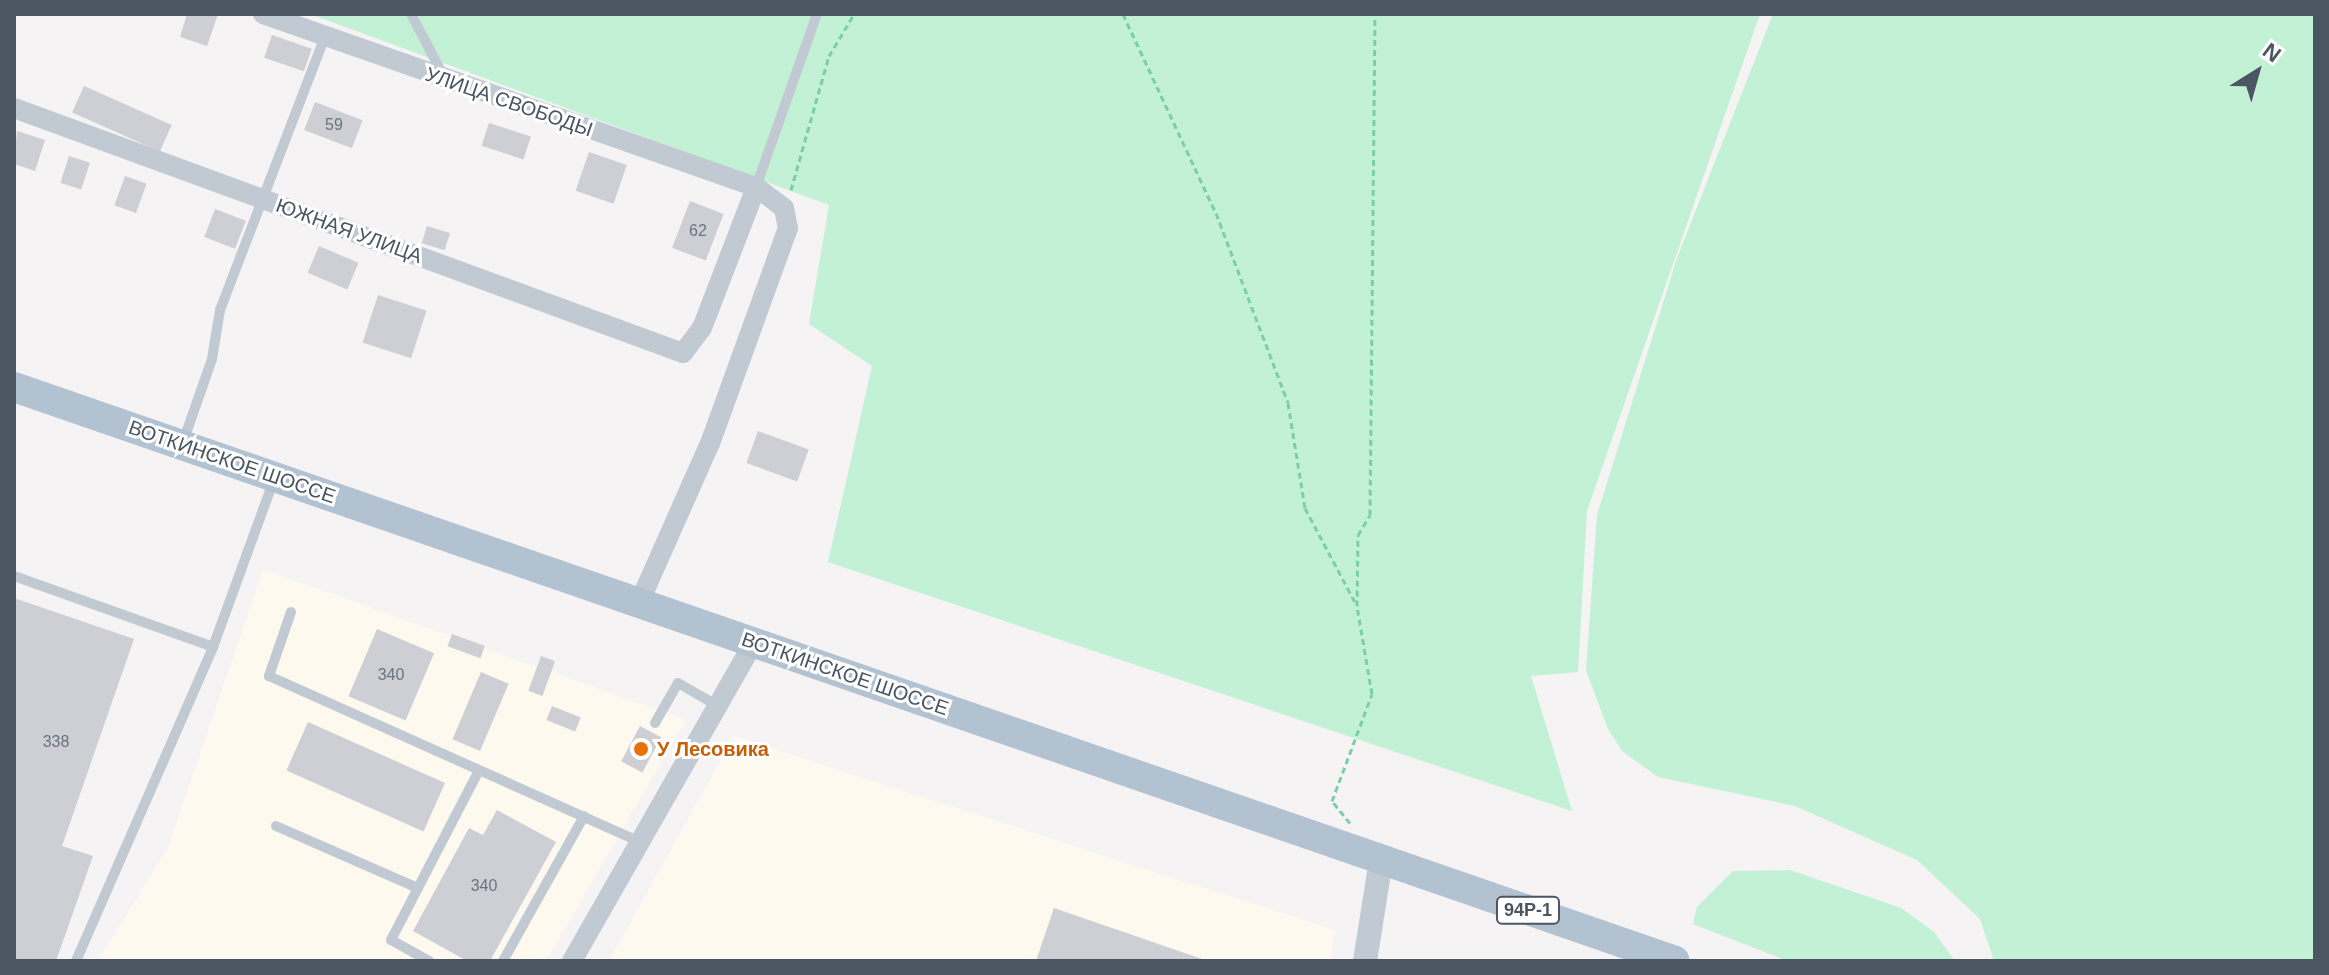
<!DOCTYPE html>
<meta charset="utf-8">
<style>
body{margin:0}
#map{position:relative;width:2329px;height:975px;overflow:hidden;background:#f5f3f3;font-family:Arial,sans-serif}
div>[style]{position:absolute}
.commercial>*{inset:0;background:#fdf9ef}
.green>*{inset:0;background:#c3f1d5}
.building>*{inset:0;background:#cdcfd5;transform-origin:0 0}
.path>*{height:3px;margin-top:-1.5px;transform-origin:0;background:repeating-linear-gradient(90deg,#7ad0a6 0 6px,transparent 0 10px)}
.service>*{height:10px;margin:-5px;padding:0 5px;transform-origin:5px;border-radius:5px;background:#c1cad2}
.minor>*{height:20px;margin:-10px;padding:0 10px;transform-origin:10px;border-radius:10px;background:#c1cad2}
.tertiary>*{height:24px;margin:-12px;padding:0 12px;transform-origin:12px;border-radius:12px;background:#c1cad2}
.primary>*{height:30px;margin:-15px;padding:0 15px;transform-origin:15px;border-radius:15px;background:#b3c2d1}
.dots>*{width:22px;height:22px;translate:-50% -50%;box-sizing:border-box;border:4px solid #fff;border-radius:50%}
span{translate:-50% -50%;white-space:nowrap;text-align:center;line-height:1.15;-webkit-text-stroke:6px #fff;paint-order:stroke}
.number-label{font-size:16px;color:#6b747e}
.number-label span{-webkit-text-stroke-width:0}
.shield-label span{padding:2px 6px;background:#fff;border:2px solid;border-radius:6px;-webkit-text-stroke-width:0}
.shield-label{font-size:18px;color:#4a5661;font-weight:700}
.street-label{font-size:20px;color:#4a5661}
.food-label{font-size:20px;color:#c56008;font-weight:700}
.left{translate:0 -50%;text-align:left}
.frame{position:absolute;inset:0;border:16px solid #4a5661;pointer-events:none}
.north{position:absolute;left:2217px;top:32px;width:80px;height:80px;-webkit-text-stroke:6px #fff;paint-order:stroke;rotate:37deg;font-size:22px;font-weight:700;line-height:32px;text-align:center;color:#4a5661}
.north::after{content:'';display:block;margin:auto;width:28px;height:36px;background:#4a5661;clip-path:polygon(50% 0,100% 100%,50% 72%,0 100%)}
</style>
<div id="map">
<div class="commercial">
<div style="clip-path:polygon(263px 569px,686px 720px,546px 961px,98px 961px,169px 845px)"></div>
<div style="clip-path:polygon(734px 736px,1335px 930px,1330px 961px,609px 961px)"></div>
</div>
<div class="green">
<div style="clip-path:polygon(310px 14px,1760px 14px,1587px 511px,1578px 672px,1531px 676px,1572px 811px,828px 562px,872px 366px,809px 324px,829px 205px)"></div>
<div style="clip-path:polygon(1773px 14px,2315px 14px,2315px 961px,1994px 961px,1980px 919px,1917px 860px,1795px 806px,1658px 777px,1622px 751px,1608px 729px,1586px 670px,1597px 515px,1677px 258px)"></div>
<div style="clip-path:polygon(1790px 870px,1901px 908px,1934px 932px,1955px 961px,1788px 961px,1693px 924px,1697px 907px,1733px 871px)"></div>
</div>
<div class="building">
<div style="clip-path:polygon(187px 14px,218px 14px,207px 46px,180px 37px)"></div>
<div style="left:272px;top:35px;width:42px;height:24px;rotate:19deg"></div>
<div style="left:84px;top:86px;width:96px;height:29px;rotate:24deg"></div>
<div style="left:315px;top:102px;width:51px;height:30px;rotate:21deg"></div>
<div style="left:489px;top:123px;width:44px;height:24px;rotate:18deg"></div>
<div style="clip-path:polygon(17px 131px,45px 140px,35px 171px,14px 164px)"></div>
<div style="left:589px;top:152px;width:40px;height:41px;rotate:19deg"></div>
<div style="left:69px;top:156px;width:22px;height:28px;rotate:18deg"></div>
<div style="left:125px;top:176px;width:23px;height:31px;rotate:20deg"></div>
<div style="left:690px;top:201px;width:36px;height:50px;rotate:21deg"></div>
<div style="left:215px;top:209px;width:33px;height:30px;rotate:21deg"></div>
<div style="left:427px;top:226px;width:24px;height:18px;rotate:17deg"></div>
<div style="left:319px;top:246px;width:43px;height:29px;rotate:23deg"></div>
<div style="left:378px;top:295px;width:51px;height:50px;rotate:18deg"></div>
<div style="left:758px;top:431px;width:54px;height:34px;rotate:20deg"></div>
<div style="clip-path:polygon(14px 598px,134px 639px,62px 846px,93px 856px,56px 961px,14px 961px)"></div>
<div style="left:377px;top:629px;width:62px;height:73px;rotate:23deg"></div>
<div style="left:452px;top:634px;width:35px;height:13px;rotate:20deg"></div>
<div style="left:541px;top:656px;width:15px;height:37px;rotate:20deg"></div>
<div style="left:481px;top:672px;width:30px;height:73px;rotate:23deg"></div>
<div style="left:552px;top:706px;width:31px;height:15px;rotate:22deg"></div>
<div style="left:308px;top:722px;width:150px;height:53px;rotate:24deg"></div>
<div style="left:640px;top:726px;width:24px;height:40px;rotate:28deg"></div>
<div style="clip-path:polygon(497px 810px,556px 842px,490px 961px,467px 961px,413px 931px,469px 828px,483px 835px)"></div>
<div style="clip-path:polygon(1054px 908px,1202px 959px,1202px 961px,1036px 961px)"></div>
</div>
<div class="path">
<div style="left:1123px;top:14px;width:220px;rotate:65deg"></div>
<div style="left:1216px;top:213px;width:203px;rotate:69.2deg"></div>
<div style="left:1288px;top:403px;width:106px;rotate:80.8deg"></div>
<div style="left:1305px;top:508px;width:106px;rotate:62deg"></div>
<div style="left:791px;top:190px;width:139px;rotate:-74.2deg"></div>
<div style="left:829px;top:56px;width:49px;rotate:-59.2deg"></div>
<div style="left:1350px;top:823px;width:28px;rotate:-129deg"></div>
<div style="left:1332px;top:801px;width:114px;rotate:-69.5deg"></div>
<div style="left:1372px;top:694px;width:89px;rotate:-99.7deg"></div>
<div style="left:1357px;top:606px;width:71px;rotate:-89.2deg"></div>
<div style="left:1358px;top:535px;width:23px;rotate:-59deg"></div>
<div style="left:1370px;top:515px;width:501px;rotate:-89.43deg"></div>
</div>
<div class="service">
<div style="left:411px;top:14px;width:69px;rotate:62.3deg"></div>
<div style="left:756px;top:187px;width:183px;rotate:-70.6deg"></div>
<div style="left:183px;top:442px;width:88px;rotate:-70.7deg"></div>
<div style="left:212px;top:359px;width:50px;rotate:-80.7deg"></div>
<div style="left:220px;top:310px;width:292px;rotate:-69deg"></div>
<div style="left:14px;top:576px;width:211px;rotate:19.6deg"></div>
<div style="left:213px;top:647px;width:179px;rotate:-70deg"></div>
<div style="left:291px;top:612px;width:68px;rotate:109deg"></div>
<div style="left:269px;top:676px;width:406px;rotate:24.1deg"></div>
<div style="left:655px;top:723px;width:46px;rotate:-60.1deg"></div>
<div style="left:678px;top:683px;width:46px;rotate:29.9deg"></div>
<div style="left:276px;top:826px;width:155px;rotate:23.6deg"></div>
<div style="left:76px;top:961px;width:343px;rotate:-66.4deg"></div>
<div style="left:429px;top:961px;width:43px;rotate:-151.1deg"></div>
<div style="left:391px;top:940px;width:191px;rotate:-62.6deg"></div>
<div style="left:503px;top:961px;width:166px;rotate:-60.8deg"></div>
</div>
<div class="minor">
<div style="left:263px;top:14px;width:522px;rotate:19.34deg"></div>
<div style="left:756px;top:187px;width:35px;rotate:37deg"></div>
<div style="left:784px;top:208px;width:20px;rotate:79deg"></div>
<div style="left:788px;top:228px;width:229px;rotate:109.9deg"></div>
<div style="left:710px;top:443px;width:175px;rotate:113.9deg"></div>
<div style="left:14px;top:108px;width:712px;rotate:20.11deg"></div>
<div style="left:683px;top:353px;width:31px;rotate:-53deg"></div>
<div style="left:702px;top:328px;width:151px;rotate:-69deg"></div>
<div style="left:572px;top:961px;width:367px;rotate:-60.3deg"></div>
</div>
<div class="tertiary">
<div style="left:1365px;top:961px;width:102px;rotate:-81deg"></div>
</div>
<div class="primary">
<div style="left:14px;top:387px;width:1757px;rotate:19.06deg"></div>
</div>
<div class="dots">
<div style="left:641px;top:749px;background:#e8710a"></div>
</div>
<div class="number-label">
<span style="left:334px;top:125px">59</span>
<span style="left:698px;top:231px">62</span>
<span style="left:391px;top:675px">340</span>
<span style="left:56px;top:742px">338</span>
<span style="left:484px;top:886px">340</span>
</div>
<div class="shield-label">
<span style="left:1528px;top:910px">94Р-1</span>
</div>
<div class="street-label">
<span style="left:509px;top:102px;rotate:19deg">УЛИЦА СВОБОДЫ</span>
<span style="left:349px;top:231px;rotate:20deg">ЮЖНАЯ УЛИЦА</span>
<span style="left:232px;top:462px;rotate:19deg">ВОТКИНСКОЕ ШОССЕ</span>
<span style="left:845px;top:674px;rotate:19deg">ВОТКИНСКОЕ ШОССЕ</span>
</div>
<div class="food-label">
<span class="left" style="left:657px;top:749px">У Лесовика</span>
</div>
<div class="frame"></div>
<div class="north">N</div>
</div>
